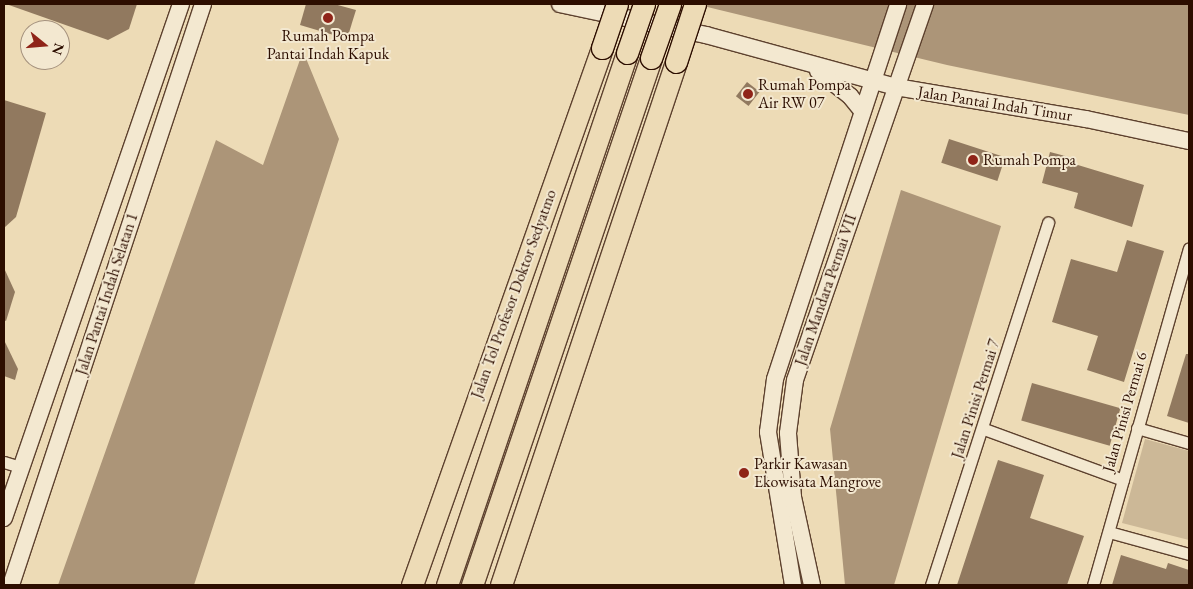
<!DOCTYPE html>
<style>
body{margin:0}
#map{position:relative;width:1193px;height:589px;overflow:hidden;background:#eddbb6;font-family:"EB Garamond",serif}
div>[style]{position:absolute}
.green>*{inset:0;background:#ccb897}
.water>*{inset:0;background:#ac9578}
.building>*{inset:0;background:#91795f;transform-origin:0 0}
.roads{filter:drop-shadow(1px 0 #5d412e) drop-shadow(-1px 0 #5d412e) drop-shadow(0 1px #5d412e) drop-shadow(0 -1px #5d412e)}
.street>*{height:11px;margin:-5.5px;padding:0 5.5px;transform-origin:5.5px;border-radius:5.5px;background:#f3e8d0}
.secondary>*{height:16px;margin:-8px;padding:0 8px;transform-origin:8px;border-radius:8px;background:#f3e8d0}
.highway>*{height:21px;margin:-10.5px;padding:0 10.5px;transform-origin:10.5px;border-radius:10.5px;background:#eddbb6}
.bridges{filter:drop-shadow(1px 0 #2d0e00) drop-shadow(-1px 0 #2d0e00) drop-shadow(0 1px #2d0e00) drop-shadow(0 -1px #2d0e00)}
.highway-bridge>*{height:21px;margin:-10.5px;padding:0 10.5px;transform-origin:10.5px;border-radius:10.5px;background:#eddbb6}
.dots>*{width:14px;height:14px;translate:-50% -50%;box-sizing:border-box;border:2px solid #f3e8d0;border-radius:50%}
span{translate:-50% -50%;white-space:nowrap;text-align:center;line-height:1.15;-webkit-text-stroke:4px #f3e8d0;paint-order:stroke}
.poi-label{font-size:16px;color:#2d0e00}
.left{translate:0 -50%;text-align:left}
.street-label{font-size:16px;color:#2d0e00}
.frame{position:absolute;inset:0;border:5px solid #2d0e00;pointer-events:none}
.north{position:absolute;left:20px;top:20px;width:50px;height:50px;box-sizing:border-box;background:#f3e8d0;border:1px solid #a4917d;border-radius:50%;rotate:107deg;font-size:14px;font-weight:700;line-height:20px;text-align:center;color:#2d0e00}
.north::after{content:'';display:block;margin:auto;width:18px;height:22px;background:#8f2418;clip-path:polygon(50% 0,100% 100%,50% 72%,0 100%)}
</style>
<div id="map">
<div class="green">
<div style="clip-path:polygon(1145px 439px,1189px 451px,1189px 540px,1122px 523px)"></div>
</div>
<div class="water">
<div style="clip-path:polygon(695px 4px,1189px 4px,1189px 115px,947px 65px)"></div>
<div style="clip-path:polygon(303px 51px,339px 139px,194px 585px,58px 585px,216px 140px,263px 165px)"></div>
<div style="clip-path:polygon(901px 190px,1001px 226px,894px 585px,845px 585px,830px 429px)"></div>
</div>
<div class="building">
<div style="clip-path:polygon(6px 4px,137px 4px,129px 29px,108px 40px)"></div>
<div style="clip-path:polygon(306px 4px,334px 4px,356px 10px,347px 39px,300px 25px)"></div>
<div style="left:747px;top:82px;width:16px;height:18px;rotate:38deg"></div>
<div style="clip-path:polygon(4px 100px,46px 113px,16px 217px,4px 228px)"></div>
<div style="left:949px;top:139px;width:59px;height:25px;rotate:18deg"></div>
<div style="clip-path:polygon(1050px 152px,1069px 157px,1068px 162px,1144px 185px,1132px 227px,1074px 208px,1078px 193px,1042px 183px)"></div>
<div style="clip-path:polygon(1127px 240px,1164px 251px,1124px 382px,1087px 370px,1098px 336px,1052px 322px,1071px 259px,1117px 272px)"></div>
<div style="clip-path:polygon(4px 268px,15px 292px,6px 321px,4px 320px)"></div>
<div style="clip-path:polygon(4px 340px,18px 369px,15px 380px,4px 376px)"></div>
<div style="clip-path:polygon(1186px 354px,1189px 354px,1189px 423px,1167px 416px)"></div>
<div style="left:1032px;top:383px;width:92px;height:39px;rotate:16deg"></div>
<div style="clip-path:polygon(998px 460px,1044px 475px,1030px 518px,1084px 536px,1067px 585px,957px 585px)"></div>
<div style="clip-path:polygon(1121px 555px,1166px 569px,1168px 563px,1189px 570px,1189px 585px,1112px 585px)"></div>
</div>
<div class="roads">
<div class="street">
<div style="left:1137px;top:428px;width:54px;rotate:16.1deg"></div>
<div style="left:984px;top:429px;width:148px;rotate:20.1deg"></div>
<div style="left:4px;top:462px;width:17px;rotate:17deg"></div>
<div style="left:1109px;top:532px;width:83px;rotate:15.4deg"></div>
<div style="left:931px;top:585px;width:381px;rotate:-72.1deg"></div>
<div style="left:1093px;top:585px;width:350px;rotate:-74.1deg"></div>
</div>
<div class="secondary">
<div style="left:560px;top:4px;width:149px;rotate:12deg"></div>
<div style="left:706px;top:35px;width:197px;rotate:15.3deg"></div>
<div style="left:896px;top:87px;width:193px;rotate:9.6deg"></div>
<div style="left:1086px;top:119px;width:105px;rotate:12.1deg"></div>
<div style="left:818px;top:71px;width:41px;rotate:38deg"></div>
<div style="left:850px;top:96px;width:19px;rotate:51deg"></div>
<div style="left:4px;top:518px;width:544px;rotate:-71deg"></div>
<div style="left:11px;top:585px;width:612px;rotate:-71.71deg"></div>
<div style="left:793px;top:585px;width:155px;rotate:-99.3deg"></div>
<div style="left:768px;top:432px;width:53px;rotate:-82.5deg"></div>
<div style="left:775px;top:379px;width:395px;rotate:-71.8deg"></div>
<div style="left:812px;top:585px;width:90px;rotate:-102.2deg"></div>
<div style="left:793px;top:497px;width:64px;rotate:-94.5deg"></div>
<div style="left:788px;top:433px;width:53px;rotate:-82.5deg"></div>
<div style="left:795px;top:380px;width:398px;rotate:-70.9deg"></div>
</div>
<div class="highway">
<div style="left:412px;top:585px;width:570px;rotate:-70.52deg"></div>
<div style="left:447px;top:585px;width:562px;rotate:-71.31deg"></div>
<div style="left:472px;top:585px;width:557px;rotate:-71.24deg"></div>
<div style="left:501px;top:585px;width:552px;rotate:-71.5deg"></div>
</div>
</div>
<div class="bridges">
<div class="highway-bridge">
<div style="left:602px;top:48px;width:46px;rotate:-71.2deg"></div>
<div style="left:627px;top:53px;width:52px;rotate:-70.9deg"></div>
<div style="left:651px;top:58px;width:57px;rotate:-70.6deg"></div>
<div style="left:676px;top:62px;width:61px;rotate:-71.9deg"></div>
</div>
</div>
<div class="dots">
<div style="left:328px;top:18px;background:#8f2418"></div>
<div style="left:748px;top:94px;background:#8f2418"></div>
<div style="left:973px;top:160px;background:#8f2418"></div>
<div style="left:744px;top:473px;background:#8f2418"></div>
</div>
<div class="poi-label">
<span style="left:328px;top:45px">Rumah Pompa<br>Pantai Indah Kapuk</span>
<span class="left" style="left:758px;top:94px">Rumah Pompa<br>Air RW 07</span>
<span class="left" style="left:983px;top:160px">Rumah Pompa</span>
<span class="left" style="left:754px;top:473px">Parkir Kawasan<br>Ekowisata Mangrove</span>
</div>
<div class="street-label">
<span style="left:995px;top:104px;rotate:9deg">Jalan Pantai Indah Timur</span>
<span style="left:826px;top:290px;rotate:-71deg">Jalan Mandara Permai VII</span>
<span style="left:107px;top:294px;rotate:-72deg">Jalan Pantai Indah Selatan 1</span>
<span style="left:514px;top:294px;rotate:-70deg">Jalan Tol Profesor Doktor Sedyatmo</span>
<span style="left:976px;top:399px;rotate:-72deg">Jalan Pinisi Permai 7</span>
<span style="left:1125px;top:412px;rotate:-74deg">Jalan Pinisi Permai 6</span>
</div>
<div class="frame"></div>
<div class="north">N</div>
</div>
